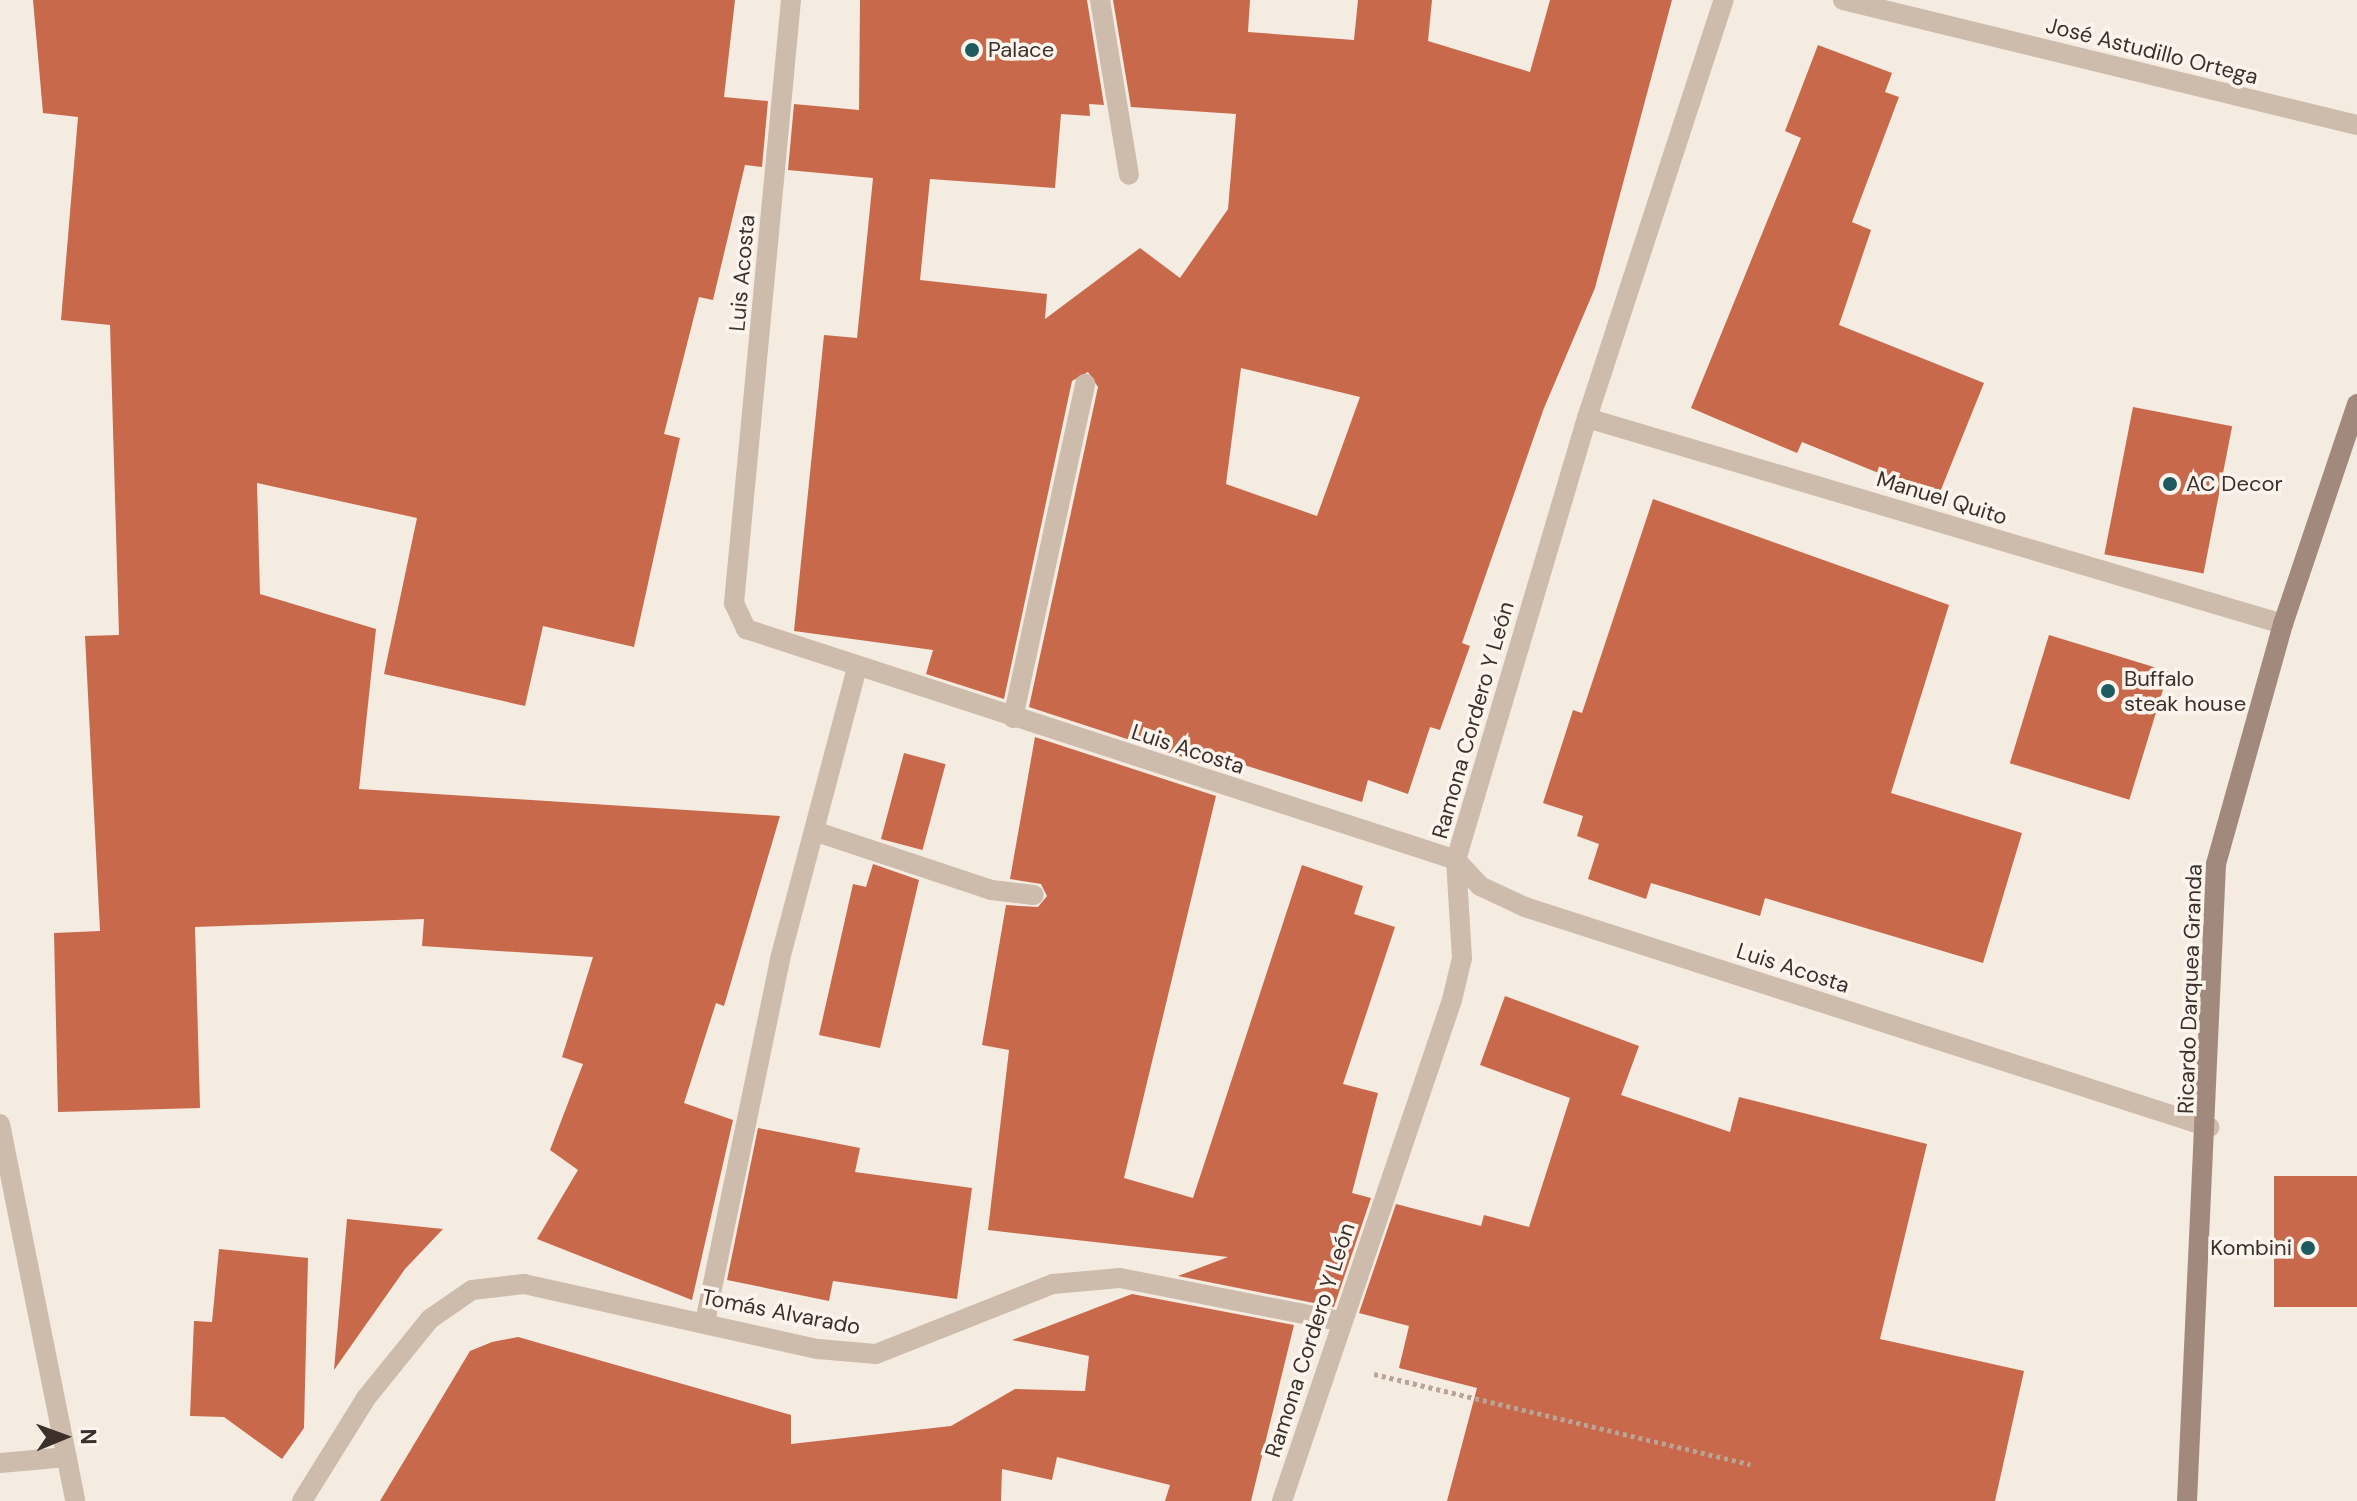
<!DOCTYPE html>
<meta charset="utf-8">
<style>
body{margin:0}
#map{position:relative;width:2357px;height:1501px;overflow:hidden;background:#f4ebe1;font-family:"DM Sans",sans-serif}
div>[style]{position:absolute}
.building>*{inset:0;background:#c8694b;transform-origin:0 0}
.path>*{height:5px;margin-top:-2.5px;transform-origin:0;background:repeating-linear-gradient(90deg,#b9a596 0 4px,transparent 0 8px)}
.minor>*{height:20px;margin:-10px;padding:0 10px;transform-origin:10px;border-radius:10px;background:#cdbbac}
.secondary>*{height:20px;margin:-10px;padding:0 10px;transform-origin:10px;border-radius:10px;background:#a18a7d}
.dots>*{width:22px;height:22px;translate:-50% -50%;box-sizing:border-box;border:4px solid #fbf5ee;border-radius:50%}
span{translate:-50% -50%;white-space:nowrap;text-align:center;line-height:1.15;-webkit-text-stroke:7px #fbf5ee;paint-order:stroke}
.poi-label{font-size:22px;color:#3b302b}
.left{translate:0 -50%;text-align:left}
.right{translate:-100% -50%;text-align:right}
.street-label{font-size:22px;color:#3b302b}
.north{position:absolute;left:24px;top:1397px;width:80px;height:80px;-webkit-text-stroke:6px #fbf5ee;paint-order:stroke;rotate:89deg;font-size:22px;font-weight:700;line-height:32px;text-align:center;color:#3b302b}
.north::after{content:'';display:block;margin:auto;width:28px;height:36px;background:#3b302b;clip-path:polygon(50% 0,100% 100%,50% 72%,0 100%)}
</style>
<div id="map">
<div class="building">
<div style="clip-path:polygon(33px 0,735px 0,724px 97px,768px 101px,762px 167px,745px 165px,713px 300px,699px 297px,664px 434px,680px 438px,634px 647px,543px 626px,525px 706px,384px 674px,417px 518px,257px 483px,260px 594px,376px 629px,359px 789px,780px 816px,724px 1006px,716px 1003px,684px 1103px,733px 1120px,692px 1300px,537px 1239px,578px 1170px,550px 1150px,583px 1064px,562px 1057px,593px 957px,422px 946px,424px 919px,195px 927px,200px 1108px,58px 1112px,54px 933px,100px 931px,85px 636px,119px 635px,110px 325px,61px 320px,78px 117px,43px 113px)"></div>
<div style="clip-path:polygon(evenodd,860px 0,1087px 0,1104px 105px,1089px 104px,1090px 116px,1061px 114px,1055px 188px,930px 179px,920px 280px,1047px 294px,1045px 319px,1140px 248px,1180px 278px,1228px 209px,1236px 114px,1131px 107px,1113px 0,1250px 0,1248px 32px,1354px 40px,1358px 0,1432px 0,1428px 41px,1530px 72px,1550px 0,1672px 0,1595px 288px,1544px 408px,1462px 643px,1470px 646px,1440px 730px,1430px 727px,1408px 794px,1368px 780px,1362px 802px,1225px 759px,1222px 770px,1029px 707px,1098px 387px,1088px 372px,1072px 381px,1004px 699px,926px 674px,933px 650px,794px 631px,824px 335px,857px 338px,873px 178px,788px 170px,794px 104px,859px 110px,860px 0,1241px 368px,1360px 397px,1317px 516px,1226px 484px,1241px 368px)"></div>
<div style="clip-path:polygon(1818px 45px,1892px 73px,1885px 92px,1899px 97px,1852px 222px,1871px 230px,1839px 325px,1984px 383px,1938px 497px,1802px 442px,1797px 453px,1691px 408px,1801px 138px,1785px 131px)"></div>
<div style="left:2133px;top:407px;width:101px;height:150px;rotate:11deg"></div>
<div style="clip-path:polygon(1653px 499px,1949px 605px,1891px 793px,2022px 833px,1983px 963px,1765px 898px,1760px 916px,1651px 883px,1646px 899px,1588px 879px,1599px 844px,1577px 836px,1583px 816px,1543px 803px,1573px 710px,1582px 713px)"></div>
<div style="left:2049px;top:635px;width:125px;height:134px;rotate:17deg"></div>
<div style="clip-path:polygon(1035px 737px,1216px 796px,1124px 1178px,1193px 1198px,1302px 865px,1363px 886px,1354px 914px,1395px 927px,1343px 1084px,1378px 1093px,1352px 1193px,1371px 1198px,1334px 1307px,1178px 1276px,1228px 1257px,988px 1230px,1009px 1050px,982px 1045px,1006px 905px,1038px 907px,1047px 896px,1041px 884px,1010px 879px)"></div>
<div style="left:904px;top:753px;width:43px;height:89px;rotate:15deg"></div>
<div style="clip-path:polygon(873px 864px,919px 880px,880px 1048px,819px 1035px,853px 884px,866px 887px)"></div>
<div style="clip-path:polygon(1505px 996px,1639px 1046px,1621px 1095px,1730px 1132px,1739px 1097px,1927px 1144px,1880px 1339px,2024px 1371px,1995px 1501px,1447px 1501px,1477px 1388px,1399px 1368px,1409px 1326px,1359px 1313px,1396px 1204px,1481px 1226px,1484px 1215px,1529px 1227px,1570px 1098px,1480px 1065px)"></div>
<div style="clip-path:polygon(758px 1128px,860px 1148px,855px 1172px,972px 1188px,957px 1299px,833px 1281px,829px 1301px,727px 1280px)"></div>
<div style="left:2357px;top:1176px;width:131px;height:83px;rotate:90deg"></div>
<div style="clip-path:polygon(347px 1219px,443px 1229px,405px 1269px,334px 1370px)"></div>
<div style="clip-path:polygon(219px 1249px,308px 1258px,304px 1428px,282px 1459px,224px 1417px,190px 1416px,194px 1321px,212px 1322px)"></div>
<div style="clip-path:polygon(1132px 1294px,1294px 1325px,1251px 1501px,1165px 1501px,1170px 1485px,1057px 1457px,1052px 1480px,1002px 1469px,1001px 1501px,380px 1501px,470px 1351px,492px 1342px,518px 1337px,791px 1415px,791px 1444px,951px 1426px,1015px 1389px,1085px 1391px,1089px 1356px,1012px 1340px)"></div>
</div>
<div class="path">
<div style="left:1374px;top:1374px;width:387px;rotate:13.5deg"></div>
</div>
<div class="minor">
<div style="left:791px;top:0;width:606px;rotate:95.4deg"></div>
<div style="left:734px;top:603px;width:29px;rotate:65deg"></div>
<div style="left:746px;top:629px;width:747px;rotate:18.02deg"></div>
<div style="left:1456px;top:860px;width:35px;rotate:47deg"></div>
<div style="left:1480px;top:886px;width:50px;rotate:25deg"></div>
<div style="left:1525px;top:907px;width:719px;rotate:17.83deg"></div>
<div style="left:1100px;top:0;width:177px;rotate:80.6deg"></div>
<div style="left:1843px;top:0;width:529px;rotate:13.67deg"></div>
<div style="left:1587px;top:418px;width:726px;rotate:16.49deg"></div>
<div style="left:1013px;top:718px;width:342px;rotate:-77.8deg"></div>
<div style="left:814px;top:831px;width:187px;rotate:18.4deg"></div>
<div style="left:991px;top:890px;width:43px;rotate:6.6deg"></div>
<div style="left:0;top:1124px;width:384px;rotate:78.7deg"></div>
<div style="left:705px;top:1322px;width:371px;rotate:-78.3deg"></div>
<div style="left:780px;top:959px;width:302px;rotate:-75.2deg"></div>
<div style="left:0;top:1463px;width:67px;rotate:-5.1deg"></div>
<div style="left:302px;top:1501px;width:121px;rotate:-58.1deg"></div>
<div style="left:366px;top:1398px;width:102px;rotate:-51deg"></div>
<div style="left:430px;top:1319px;width:51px;rotate:-34.6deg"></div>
<div style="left:472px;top:1290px;width:52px;rotate:-6.6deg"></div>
<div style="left:524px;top:1284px;width:301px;rotate:12.5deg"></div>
<div style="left:818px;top:1349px;width:58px;rotate:4.9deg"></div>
<div style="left:876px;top:1354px;width:190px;rotate:-21.6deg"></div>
<div style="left:1053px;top:1284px;width:67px;rotate:-5.1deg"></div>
<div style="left:1120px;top:1278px;width:224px;rotate:11.1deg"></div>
<div style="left:1282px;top:1501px;width:529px;rotate:-71.26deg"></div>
<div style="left:1452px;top:1000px;width:43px;rotate:-76.6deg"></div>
<div style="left:1462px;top:958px;width:98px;rotate:-93.5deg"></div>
<div style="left:1456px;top:860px;width:461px;rotate:-73.5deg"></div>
<div style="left:1587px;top:418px;width:440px;rotate:-71.9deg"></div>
</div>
<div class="secondary">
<div style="left:2187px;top:1501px;width:638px;rotate:-87.39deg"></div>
<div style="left:2216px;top:864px;width:249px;rotate:-74.4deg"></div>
<div style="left:2283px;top:624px;width:232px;rotate:-71.4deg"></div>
</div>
<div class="dots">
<div style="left:972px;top:50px;background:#1f5a5e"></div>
<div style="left:2170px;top:484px;background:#1f5a5e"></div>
<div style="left:2108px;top:691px;background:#1f5a5e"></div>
<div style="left:2308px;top:1248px;background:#1f5a5e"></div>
</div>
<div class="poi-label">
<span class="left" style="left:988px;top:50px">Palace</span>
<span class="left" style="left:2186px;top:484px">AC Decor</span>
<span class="left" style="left:2124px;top:691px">Buffalo<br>steak house</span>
<span class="right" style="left:2292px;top:1248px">Kombini</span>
</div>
<div class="street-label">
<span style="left:2152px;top:51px;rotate:14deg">José Astudillo Ortega</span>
<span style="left:742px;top:273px;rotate:-85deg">Luis Acosta</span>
<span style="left:1942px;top:498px;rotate:17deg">Manuel Quito</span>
<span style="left:1473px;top:720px;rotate:-74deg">Ramona Cordero Y León</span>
<span style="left:1188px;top:749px;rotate:18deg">Luis Acosta</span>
<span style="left:1793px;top:968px;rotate:18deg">Luis Acosta</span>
<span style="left:2190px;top:989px;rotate:-88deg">Ricardo Darquea Granda</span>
<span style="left:781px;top:1312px;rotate:11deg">Tomás Alvarado</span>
<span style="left:1310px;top:1340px;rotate:-72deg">Ramona Cordero Y León</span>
</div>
<div class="north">N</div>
</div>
